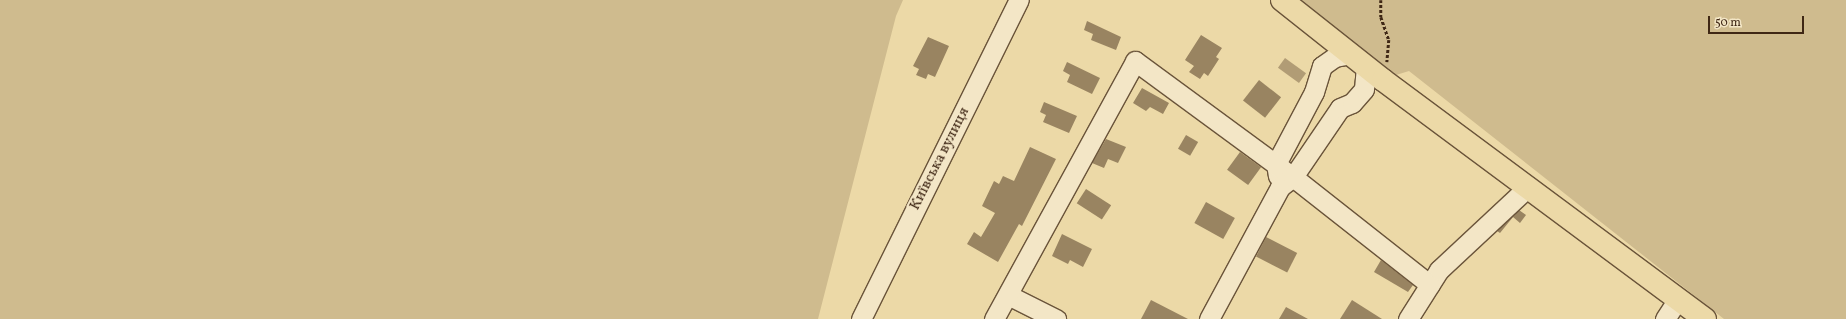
<!DOCTYPE html>
<meta charset="utf-8">
<style>
body{margin:0}
#map{position:relative;width:1846px;height:319px;overflow:hidden;background:#ecd9a7;font-family:Vollkorn,serif}
div>[style]{position:absolute}
.green>*{inset:0;background:#cfbb8e}
.water>*{inset:0;background:#b19c75;transform-origin:0 0}
.building>*{inset:0;background:#998461;transform-origin:0 0}
.path>*{height:2.5px;margin-top:-1.25px;transform-origin:0;background:repeating-linear-gradient(90deg,#3f2715 0 3px,transparent 0 5px)}
.roads{filter:drop-shadow(1px 0 #6a543a) drop-shadow(-1px 0 #6a543a) drop-shadow(0 1px #6a543a) drop-shadow(0 -1px #6a543a)}
.minor>*{height:19px;margin:-9.5px;padding:0 9.5px;transform-origin:9.5px;border-radius:9.5px;background:#f3e6c6}
.major>*{height:22px;margin:-11px;padding:0 11px;transform-origin:11px;border-radius:11px;background:#ecd9a7}
span{translate:-50% -50%;white-space:nowrap;text-align:center;line-height:1.15;-webkit-text-stroke:4px #f3e6c6;paint-order:stroke}
.street-label{font-size:15px;color:#3f2715}
.scale{position:absolute;left:1708px;top:16px;width:96px;height:18px;box-sizing:border-box;border:2px solid #3f2715;border-top:0;padding-left:5px;font-size:12px;line-height:14px;white-space:nowrap;color:#3f2715;-webkit-text-stroke:3px #f3e6c6;paint-order:stroke}
</style>
<div id="map">
<div class="green">
<div style="clip-path:polygon(0 0,903px 0,896px 16px,818px 319px,0 319px)"></div>
<div style="clip-path:polygon(1299px 0,1846px 0,1846px 319px,1724px 319px,1409px 71px,1396px 75px)"></div>
</div>
<div class="water">
<div style="left:1285px;top:58px;width:26px;height:12px;rotate:36deg"></div>
</div>
<div class="building">
<div style="clip-path:polygon(1087px 21px,1121px 37px,1116px 50px,1091px 40px,1093px 34px,1084px 30px)"></div>
<div style="clip-path:polygon(1201px 35px,1222px 48px,1216px 57px,1219px 59px,1208px 76px,1204px 73px,1200px 79px,1189px 72px,1194px 66px,1185px 60px)"></div>
<div style="clip-path:polygon(928px 37px,949px 46px,935px 77px,928px 74px,926px 79px,916px 75px,919px 69px,913px 66px)"></div>
<div style="clip-path:polygon(1067px 62px,1100px 78px,1092px 94px,1067px 82px,1070px 75px,1063px 71px)"></div>
<div style="left:1259px;top:80px;width:28px;height:26px;rotate:38deg"></div>
<div style="clip-path:polygon(1142px 88px,1169px 103px,1163px 114px,1150px 107px,1146px 111px,1133px 103px)"></div>
<div style="clip-path:polygon(1044px 102px,1077px 116px,1069px 133px,1043px 122px,1046px 115px,1040px 112px)"></div>
<div style="left:1186px;top:135px;width:14px;height:16px;rotate:30deg"></div>
<div style="clip-path:polygon(1106px 139px,1126px 147px,1118px 163px,1108px 159px,1104px 168px,1092px 163px)"></div>
<div style="clip-path:polygon(1030px 147px,1056px 159px,1022px 226px,1019px 224px,998px 262px,967px 244px,974px 232px,981px 237px,995px 213px,982px 206px,994px 181px,999px 184px,1003px 176px,1014px 181px)"></div>
<div style="left:1240px;top:152px;width:26px;height:22px;rotate:36deg"></div>
<div style="left:1086px;top:189px;width:30px;height:17px;rotate:33deg"></div>
<div style="left:1206px;top:202px;width:33px;height:24px;rotate:29deg"></div>
<div style="clip-path:polygon(1519px 210px,1526px 215px,1520px 223px,1513px 217px,1500px 233px,1497px 231px)"></div>
<div style="clip-path:polygon(1062px 234px,1092px 249px,1083px 267px,1070px 260px,1068px 264px,1052px 256px)"></div>
<div style="left:1266px;top:237px;width:35px;height:22px;rotate:27deg"></div>
<div style="clip-path:polygon(1381px 260px,1413px 285px,1408px 292px,1374px 272px)"></div>
<div style="clip-path:polygon(1151px 300px,1188px 319px,1141px 319px)"></div>
<div style="clip-path:polygon(1352px 300px,1382px 319px,1340px 319px)"></div>
<div style="clip-path:polygon(1286px 307px,1308px 319px,1279px 319px)"></div>
</div>
<div class="path">
<div style="left:1381px;top:0;width:17px;rotate:90deg"></div>
<div style="left:1381px;top:17px;width:24px;rotate:71deg"></div>
<div style="left:1389px;top:40px;width:22px;rotate:95deg"></div>
</div>
<div class="roads">
<div class="minor">
<div style="left:1278px;top:176px;width:12px;rotate:-99deg"></div>
<div style="left:1276px;top:164px;width:81px;rotate:-62.2deg"></div>
<div style="left:1314px;top:92px;width:27px;rotate:-73deg"></div>
<div style="left:1322px;top:66px;width:16px;rotate:-35deg"></div>
<div style="left:1335px;top:57px;width:15px;rotate:-11deg"></div>
<div style="left:1008px;top:295px;width:54px;rotate:26.6deg"></div>
<div style="left:861px;top:319px;width:356px;rotate:-63.7deg"></div>
<div style="left:994px;top:319px;width:294px;rotate:-61.3deg"></div>
<div style="left:1135px;top:61px;width:196px;rotate:36.3deg"></div>
<div style="left:1293px;top:177px;width:174px;rotate:38.2deg"></div>
<div style="left:1209px;top:319px;width:150px;rotate:-61.7deg"></div>
<div style="left:1280px;top:187px;width:16px;rotate:-38deg"></div>
<div style="left:1293px;top:177px;width:83px;rotate:-55.7deg"></div>
<div style="left:1340px;top:108px;width:13px;rotate:-23deg"></div>
<div style="left:1352px;top:103px;width:18px;rotate:-49deg"></div>
<div style="left:1364px;top:89px;width:23px;rotate:-85deg"></div>
<div style="left:1408px;top:319px;width:58px;rotate:-57.7deg"></div>
<div style="left:1439px;top:270px;width:122px;rotate:-43deg"></div>
<div style="left:1665px;top:319px;width:24px;rotate:-57deg"></div>
</div>
<div class="major">
<div style="left:1282px;top:0;width:129px;rotate:38.4deg"></div>
<div style="left:1383px;top:80px;width:401px;rotate:36.6deg"></div>
</div>
</div>
<div class="street-label">
<span style="left:940px;top:159px;rotate:-63deg">Київська вулиця</span>
</div>
<div class="scale">50 m</div>
</div>
